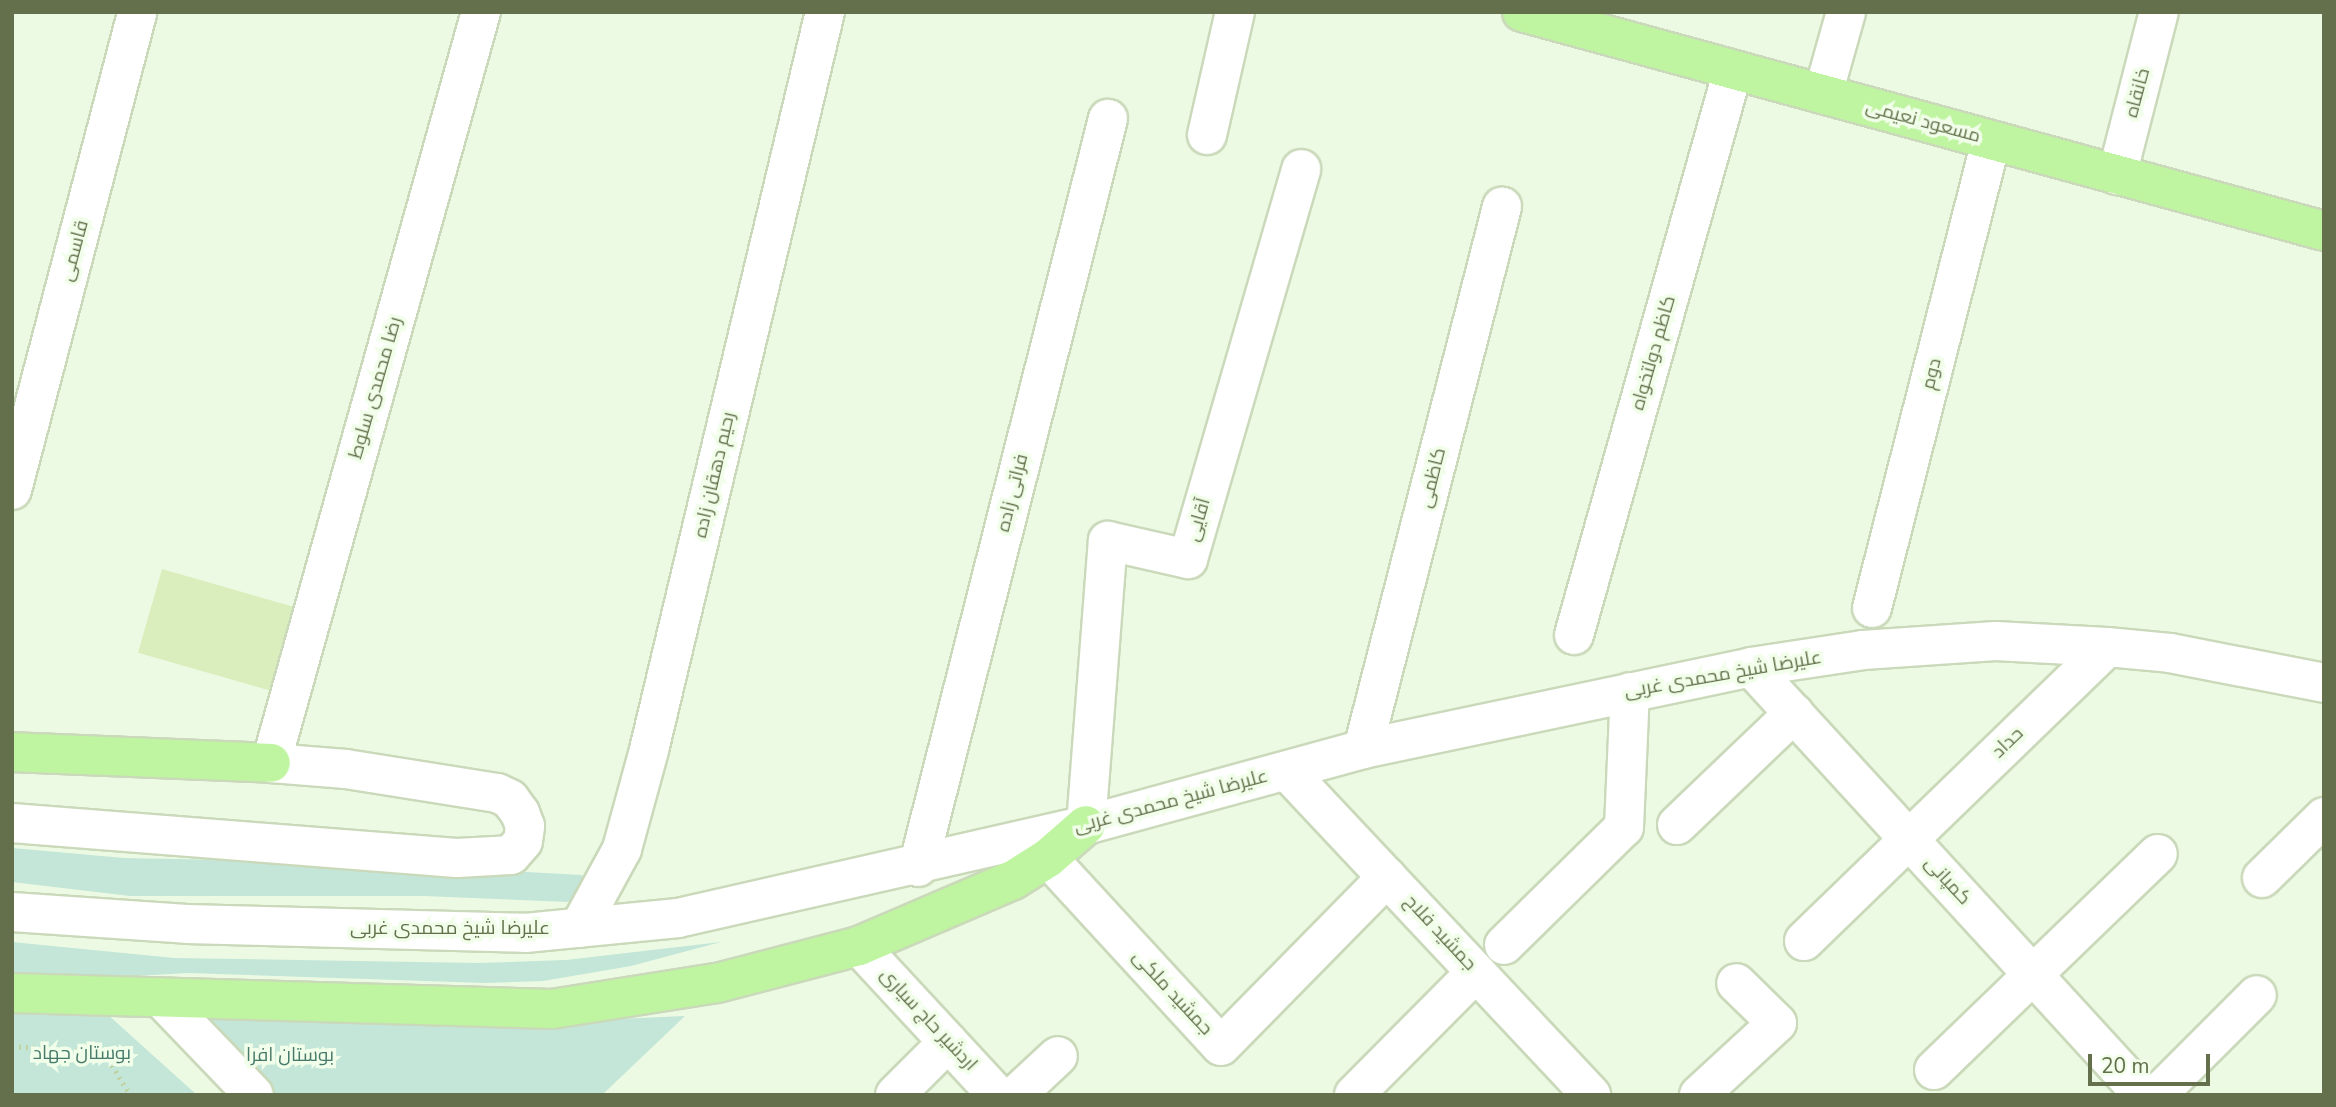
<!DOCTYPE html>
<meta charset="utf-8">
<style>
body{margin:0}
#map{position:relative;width:2336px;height:1107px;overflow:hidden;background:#ecfae3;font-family:"Nunito Sans",Cairo,sans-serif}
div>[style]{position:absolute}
.green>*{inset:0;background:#c3e6d8}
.building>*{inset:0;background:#daeebd;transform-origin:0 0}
.path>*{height:4.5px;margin-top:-2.25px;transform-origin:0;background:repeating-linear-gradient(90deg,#bfd2a0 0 2px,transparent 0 7px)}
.roads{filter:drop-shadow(2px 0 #cad9ba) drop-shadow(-2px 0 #cad9ba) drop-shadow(0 2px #cad9ba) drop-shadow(0 -2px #cad9ba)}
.minor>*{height:38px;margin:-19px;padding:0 19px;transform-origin:19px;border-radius:19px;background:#fff}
.major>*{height:38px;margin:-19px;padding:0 19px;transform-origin:19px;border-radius:19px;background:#bff4a0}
span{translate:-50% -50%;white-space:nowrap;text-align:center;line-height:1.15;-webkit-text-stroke:7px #f1fee9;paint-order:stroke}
.street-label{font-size:19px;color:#63704b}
.park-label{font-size:19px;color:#477a6b}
.frame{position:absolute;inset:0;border:14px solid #63704b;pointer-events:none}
.scale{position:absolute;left:2088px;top:1054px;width:122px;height:32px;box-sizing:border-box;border:4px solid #63704b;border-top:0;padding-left:9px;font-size:21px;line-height:24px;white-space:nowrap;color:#63704b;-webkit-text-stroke:5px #f1fee9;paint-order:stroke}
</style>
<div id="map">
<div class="green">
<div style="clip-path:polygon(12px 848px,124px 858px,345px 862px,582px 875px,586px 886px,582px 897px,567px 902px,424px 896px,130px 896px,12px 882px)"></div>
<div style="clip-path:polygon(12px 942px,174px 958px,478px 963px,566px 960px,721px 942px,631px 966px,543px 981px,485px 983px,188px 973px,84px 979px,12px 975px)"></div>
<div style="clip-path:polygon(12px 1012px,106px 1013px,197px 1095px,12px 1095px)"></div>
<div style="clip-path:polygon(196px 1013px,455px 1026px,685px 1016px,602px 1095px,271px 1095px)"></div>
</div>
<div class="building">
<div style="left:162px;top:569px;width:142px;height:87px;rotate:16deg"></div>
</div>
<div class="path">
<div style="left:12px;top:1046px;width:93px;rotate:4.3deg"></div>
<div style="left:105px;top:1053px;width:49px;rotate:59.2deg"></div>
</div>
<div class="roads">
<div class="minor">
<div style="left:1823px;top:94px;width:85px;rotate:-74.3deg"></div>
<div style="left:1207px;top:135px;width:126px;rotate:-77.2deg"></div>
<div style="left:2117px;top:175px;width:168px;rotate:-75.6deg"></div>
<div style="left:12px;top:490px;width:494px;rotate:-75.3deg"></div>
<div style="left:1872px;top:608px;width:482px;rotate:-75.7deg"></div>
<div style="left:1574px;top:635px;width:587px;rotate:-74.28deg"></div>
<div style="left:1751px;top:667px;width:580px;rotate:47.51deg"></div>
<div style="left:1363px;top:749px;width:560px;rotate:-75.62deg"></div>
<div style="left:1288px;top:772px;width:443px;rotate:46.8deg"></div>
<div style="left:12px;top:823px;width:446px;rotate:4.5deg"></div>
<div style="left:457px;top:858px;width:54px;rotate:-3.2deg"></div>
<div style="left:511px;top:855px;width:18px;rotate:-49deg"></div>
<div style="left:523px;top:841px;width:15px;rotate:-82deg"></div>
<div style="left:525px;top:826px;width:14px;rotate:-111deg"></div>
<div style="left:520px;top:813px;width:17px;rotate:-126deg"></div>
<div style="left:510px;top:799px;width:14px;rotate:-155deg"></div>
<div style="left:497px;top:793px;width:153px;rotate:-171deg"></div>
<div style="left:346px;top:769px;width:75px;rotate:-175.4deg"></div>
<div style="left:271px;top:763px;width:780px;rotate:-74.38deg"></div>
<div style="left:1086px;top:825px;width:285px;rotate:-85.6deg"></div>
<div style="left:1108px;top:541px;width:82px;rotate:12.7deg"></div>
<div style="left:1188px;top:559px;width:406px;rotate:-73.8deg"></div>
<div style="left:1677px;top:825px;width:162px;rotate:-43.7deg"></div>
<div style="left:1048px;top:858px;width:255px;rotate:47.4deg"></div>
<div style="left:1221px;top:1046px;width:237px;rotate:-45.5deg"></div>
<div style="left:918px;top:867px;width:772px;rotate:-75.75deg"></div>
<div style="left:2262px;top:878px;width:87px;rotate:-44.5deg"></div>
<div style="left:12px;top:912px;width:175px;rotate:3.9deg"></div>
<div style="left:187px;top:924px;width:338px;rotate:1.5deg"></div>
<div style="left:525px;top:933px;width:154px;rotate:-5.6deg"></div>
<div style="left:678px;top:918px;width:418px;rotate:-12.8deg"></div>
<div style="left:1086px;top:825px;width:287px;rotate:-15.3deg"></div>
<div style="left:1363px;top:749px;width:397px;rotate:-11.9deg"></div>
<div style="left:1751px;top:667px;width:113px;rotate:-8.6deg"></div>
<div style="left:1863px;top:650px;width:133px;rotate:-3.9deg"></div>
<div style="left:1996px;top:641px;width:111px;rotate:3.1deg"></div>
<div style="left:2107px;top:647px;width:63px;rotate:5.4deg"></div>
<div style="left:2170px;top:653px;width:157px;rotate:11deg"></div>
<div style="left:579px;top:928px;width:90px;rotate:-61.4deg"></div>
<div style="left:622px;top:849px;width:103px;rotate:-74.7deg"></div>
<div style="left:649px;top:750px;width:759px;rotate:-76.59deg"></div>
<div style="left:1804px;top:941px;width:422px;rotate:-44.1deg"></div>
<div style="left:1504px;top:945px;width:168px;rotate:-44.5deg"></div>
<div style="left:1624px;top:827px;width:135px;rotate:-87.5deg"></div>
<div style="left:859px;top:946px;width:203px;rotate:47.2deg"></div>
<div style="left:161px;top:998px;width:134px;rotate:46.2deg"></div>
<div style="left:1934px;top:1070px;width:311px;rotate:-44deg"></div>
<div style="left:895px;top:1095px;width:75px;rotate:-45deg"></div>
<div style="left:1016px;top:1095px;width:57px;rotate:-42.9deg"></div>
<div style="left:1354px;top:1095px;width:173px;rotate:-45.2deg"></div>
<div style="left:1699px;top:1095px;width:106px;rotate:-42.7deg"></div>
<div style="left:1777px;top:1023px;width:57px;rotate:-135.7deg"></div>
<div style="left:2157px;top:1095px;width:141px;rotate:-45deg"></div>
</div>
<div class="major">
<div style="left:1522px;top:12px;width:831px;rotate:15.27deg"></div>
<div style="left:12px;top:752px;width:259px;rotate:2.4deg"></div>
<div style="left:12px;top:993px;width:540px;rotate:1.7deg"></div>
<div style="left:552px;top:1009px;width:167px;rotate:-9deg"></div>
<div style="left:717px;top:983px;width:147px;rotate:-14.6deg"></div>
<div style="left:859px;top:946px;width:168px;rotate:-23.2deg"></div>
<div style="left:1013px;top:880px;width:41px;rotate:-32.2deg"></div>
<div style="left:1048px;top:858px;width:50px;rotate:-41deg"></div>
</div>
</div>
<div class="street-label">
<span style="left:2138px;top:93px;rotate:-75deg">خانقاه</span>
<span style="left:1923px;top:122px;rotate:15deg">مسعود نعیمی</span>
<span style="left:75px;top:251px;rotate:-75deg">قاسمی</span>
<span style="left:1654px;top:353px;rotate:-74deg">کاظم دولتخواه</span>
<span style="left:1932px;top:374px;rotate:-76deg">دوم</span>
<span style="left:376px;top:388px;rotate:-74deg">رضا محمدی سلوط</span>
<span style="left:715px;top:475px;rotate:-77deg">رحیم دهقان زاده</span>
<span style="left:1433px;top:478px;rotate:-76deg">کاظمی</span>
<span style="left:1013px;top:493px;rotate:-76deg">فراتی زاده</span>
<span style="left:1199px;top:520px;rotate:-74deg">آقایی</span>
<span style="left:1723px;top:675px;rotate:-10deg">علیرضا شیخ محمدی غربی</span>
<span style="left:2008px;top:743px;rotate:-44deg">حداد</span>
<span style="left:1171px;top:802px;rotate:-15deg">علیرضا شیخ محمدی غربی</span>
<span style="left:1947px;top:881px;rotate:47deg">کمپانی</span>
<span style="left:450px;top:929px">علیرضا شیخ محمدی غربی</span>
<span style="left:1440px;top:933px;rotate:47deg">جمشید فلاح</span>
<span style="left:1172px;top:993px;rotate:47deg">جمشید ملکی</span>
<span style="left:928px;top:1020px;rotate:47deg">اردشیر حاج سیاری</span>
</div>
<div class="park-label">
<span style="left:82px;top:1054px">بوستان جهاد</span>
<span style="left:290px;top:1056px">بوستان افرا</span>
</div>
<div class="frame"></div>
<div class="scale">20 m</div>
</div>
